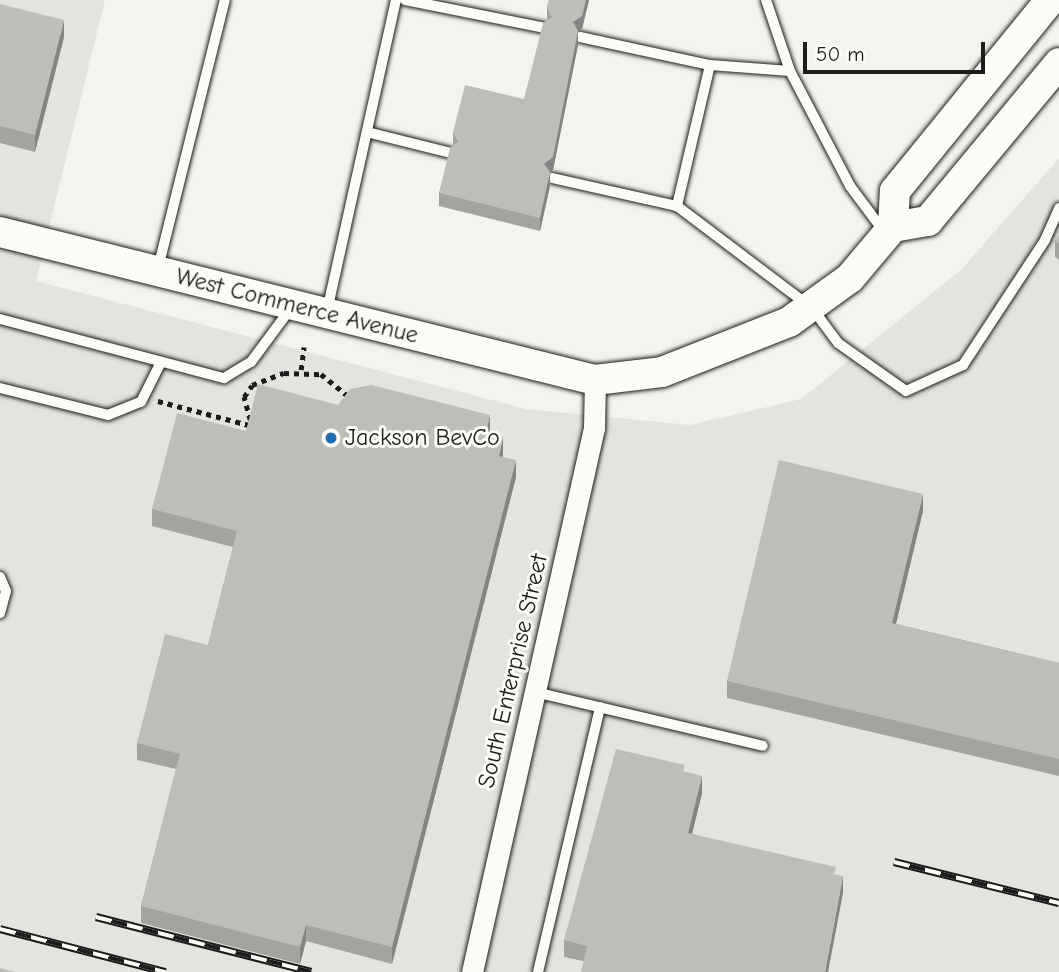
<!DOCTYPE html>
<style>
body{margin:0}
#map{position:relative;width:1059px;height:972px;overflow:hidden;background:#f4f3ee;font-family:"Comic Neue",sans-serif}
div>[style]{position:absolute}
[style*='--x']{left:calc(var(--x)*1px);top:calc(var(--y)*1px);width:calc(var(--w)*1px);rotate:calc(var(--a)*1deg)}
.built>*{inset:0;background:#e4e3de}
.path>*{height:4.5px;margin-top:-2.25px;transform-origin:0;background:repeating-linear-gradient(90deg,#1c1c1c 0 5px,transparent 0 10px)}
.roads{filter:drop-shadow(0 0 2px #1c1c1c) drop-shadow(0 0 2px #1c1c1c)}
.lane>*{height:10px;margin:-5px;padding:0 5px;transform-origin:5px;border-radius:5px;background:#fdfcf7}
.street>*{height:21px;margin:-10.5px;padding:0 10.5px;transform-origin:10.5px;border-radius:10.5px;background:#fdfcf7}
.secondary>*{height:30px;margin:-15px;padding:0 15px;transform-origin:15px;border-radius:15px;background:#fdfcf7}
.rail>*{height:8px;margin-top:-4px;transform-origin:0;background:repeating-linear-gradient(90deg,#fdfcf7 0 16px,#1c1c1c 0 32px);box-sizing:border-box;border-block:2px solid #1c1c1c}
.wall>*{inset:0;background:#a3a3a0}
.shaded-wall>*{inset:0;background:#858482}
.building>*{inset:0;background:#bebdba}
.dots>*{width:19px;height:19px;translate:-50% -50%;box-sizing:border-box;border:4px solid #fdfcf7;border-radius:50%}
span{translate:-50% -50%;white-space:nowrap;text-align:center;line-height:1.15;-webkit-text-stroke:6px #fdfcf7;paint-order:stroke}
.street-label{font-size:24px;color:#1c1c1c}
.poi-label{font-size:24px;color:#1c1c1c}
.left{translate:0 -50%;text-align:left}
.scale{position:absolute;left:803px;top:42px;width:182px;height:32px;box-sizing:border-box;border:4px solid #1c1c1c;border-top:0;padding-left:9px;font-size:21px;line-height:24px;white-space:nowrap;color:#1c1c1c;-webkit-text-stroke:5px #fdfcf7;paint-order:stroke}
</style>
<div id="map">
<div class="built">
<i style="clip-path:polygon(0 0,105px 0,36px 281px,526px 409px,690px 425px,801px 399px,961px 270px,1059px 158px,1059px 972px,0 972px)"></i>
</div>
<div class="path">
<i style="--x:301;--y:370;--w:23;--a:-83"></i>
<i style="--x:158;--y:401;--w:94;--a:14.8"></i>
<i style="--x:250;--y:420;--w:24;--a:-105"></i>
<i style="--x:244;--y:397;--w:14;--a:-56"></i>
<i style="--x:252;--y:385;--w:34;--a:-21"></i>
<i style="--x:284;--y:373;--w:37;--a:2"></i>
<i style="--x:321;--y:374;--w:35;--a:39"></i>
</div>
<div class="roads">
<div class="lane">
<i style="--x:405;--y:0;--w:143;--a:11.3"></i>
<i style="--x:766;--y:0;--w:75;--a:71.3"></i>
<i style="--x:790;--y:71;--w:130;--a:62.4"></i>
<i style="--x:850;--y:186;--w:59;--a:53.3"></i>
<i style="--x:580;--y:37;--w:133;--a:12.2"></i>
<i style="--x:710;--y:65;--w:80;--a:4.3"></i>
<i style="--x:710;--y:65;--w:145;--a:103.2"></i>
<i style="--x:677;--y:206;--w:169;--a:37.1"></i>
<i style="--x:812;--y:308;--w:44;--a:53.4"></i>
<i style="--x:838;--y:343;--w:83;--a:35.2"></i>
<i style="--x:906;--y:391;--w:63;--a:-24.5"></i>
<i style="--x:963;--y:365;--w:149;--a:-56.7"></i>
<i style="--x:1045;--y:240;--w:35;--a:-66"></i>
<i style="--x:371;--y:133;--w:82;--a:14"></i>
<i style="--x:552;--y:178;--w:128;--a:12.6"></i>
<i style="--x:158;--y:268;--w:276;--a:-76"></i>
<i style="--x:327;--y:311;--w:319;--a:-77.5"></i>
<i style="--x:0;--y:319;--w:232;--a:14.8"></i>
<i style="--x:224;--y:378;--w:31;--a:-31"></i>
<i style="--x:251;--y:362;--w:67;--a:-53.5"></i>
<i style="--x:0;--y:388;--w:111;--a:14"></i>
<i style="--x:108;--y:415;--w:35;--a:-22"></i>
<i style="--x:141;--y:402;--w:45;--a:-63.4"></i>
<i style="--x:0;--y:577;--w:15;--a:67"></i>
<i style="--x:6;--y:591;--w:23;--a:105"></i>
<i style="--x:535;--y:692;--w:234;--a:13.3"></i>
<i style="--x:538;--y:972;--w:272;--a:-76.8"></i>
</div>
<div class="street">
<i style="--x:472;--y:972;--w:558;--a:-77.36"></i>
<i style="--x:594;--y:428;--w:48;--a:-88.8"></i>
</div>
<div class="secondary">
<i style="--x:893;--y:227;--w:36;--a:-10"></i>
<i style="--x:928;--y:221;--w:205;--a:-50.3"></i>
<i style="--x:0;--y:232;--w:613;--a:13.97"></i>
<i style="--x:595;--y:380;--w:67;--a:-6.8"></i>
<i style="--x:662;--y:372;--w:136;--a:-21.5"></i>
<i style="--x:789;--y:322;--w:75;--a:-35.8"></i>
<i style="--x:850;--y:278;--w:67;--a:-49.9"></i>
<i style="--x:893;--y:227;--w:36;--a:-87"></i>
<i style="--x:895;--y:191;--w:246;--a:-50.9"></i>
</div>
</div>
<div class="rail">
<i style="--x:894;--y:862;--w:170;--a:14"></i>
<i style="--x:96;--y:917;--w:222;--a:14.3"></i>
<i style="--x:0;--y:929;--w:171;--a:14.6"></i>
</div>
<div class="wall">
<i style="clip-path:polygon(549px 0,589px 0,582px 29px,578px 32px,578px 45px,553px 170px,550px 173px,550px 186px,540px 231px,439px 206px,439px 193px,453px 145px,453px 132px,524px 99px,547px 20px,547px 7px)"></i>
<i style="clip-path:polygon(0 4px,64px 37px,35px 152px,0 143px)"></i>
<i style="clip-path:polygon(1059px 235px,1059px 260px,1055px 257px,1055px 241px)"></i>
<i style="clip-path:polygon(338px 405px,490px 433px,503px 454px,503px 457px,516px 477px,392px 964px,306px 941px,300px 964px,141px 923px,141px 906px,176px 769px,137px 760px,137px 743px,208px 645px,233px 547px,152px 526px,152px 509px,246px 431px)"></i>
<i style="clip-path:polygon(923px 511px,896px 624px,1059px 663px,1059px 776px,727px 698px,727px 681px)"></i>
<i style="clip-path:polygon(685px 772px,702px 793px,692px 834px,836px 875px,843px 893px,583px 961px,564px 957px,564px 940px)"></i>
</div>
<div class="shaded-wall">
<i style="clip-path:polygon(586px 0,589px 0,582px 29px,578px 32px,578px 45px,553px 170px,550px 173px,550px 186px,540px 231px,540px 218px,544px 164px,573px 22px)"></i>
<i style="clip-path:polygon(64px 20px,64px 37px,35px 152px,35px 135px)"></i>
<i style="clip-path:polygon(490px 415px,490px 432px,486px 449px,486px 432px)"></i>
<i style="clip-path:polygon(503px 437px,503px 454px,499px 472px,499px 456px)"></i>
<i style="clip-path:polygon(516px 460px,516px 477px,392px 964px,392px 947px)"></i>
<i style="clip-path:polygon(923px 494px,923px 511px,892px 640px,892px 623px)"></i>
<i style="clip-path:polygon(702px 776px,702px 793px,688px 850px,688px 833px)"></i>
<i style="clip-path:polygon(843px 876px,843px 893px,828px 972px,825px 972px)"></i>
<i style="clip-path:polygon(306px 925px,306px 941px,300px 964px,300px 947px)"></i>
</div>
<div class="building">
<i style="clip-path:polygon(549px 0,586px 0,582px 16px,573px 22px,578px 31px,553px 157px,544px 164px,550px 172px,540px 218px,439px 193px,450px 148px,458px 142px,453px 132px,465px 85px,524px 99px,543px 23px,552px 17px,547px 7px)"></i>
<i style="clip-path:polygon(0 4px,64px 20px,35px 135px,0 126px)"></i>
<i style="clip-path:polygon(1059px 235px,1059px 243px,1055px 241px)"></i>
<i style="clip-path:polygon(258px 384px,338px 405px,350px 389px,371px 385px,490px 415px,486px 432px,503px 437px,499px 456px,516px 460px,392px 947px,306px 925px,300px 947px,141px 906px,180px 754px,137px 743px,165px 634px,208px 645px,237px 531px,152px 509px,177px 413px,246px 431px)"></i>
<i style="clip-path:polygon(779px 460px,923px 494px,892px 623px,1059px 663px,1059px 759px,727px 681px)"></i>
<i style="clip-path:polygon(616px 749px,685px 765px,683px 771px,702px 776px,688px 833px,836px 867px,834px 874px,843px 876px,825px 972px,581px 972px,587px 946px,564px 940px)"></i>
<i style="clip-path:polygon(0 968px,16px 972px,0 972px)"></i>
</div>
<div class="dots">
<i style="left:331px;top:438px;background:#1f6fb2"></i>
</div>
<div class="street-label">
<span style="left:297px;top:306px;rotate:14deg">West Commerce Avenue</span>
<span style="left:513px;top:671px;rotate:-77deg">South Enterprise Street</span>
</div>
<div class="poi-label">
<span class="left" style="left:345px;top:438px">Jackson BevCo</span>
</div>
<div class="scale">50 m</div>
</div>
